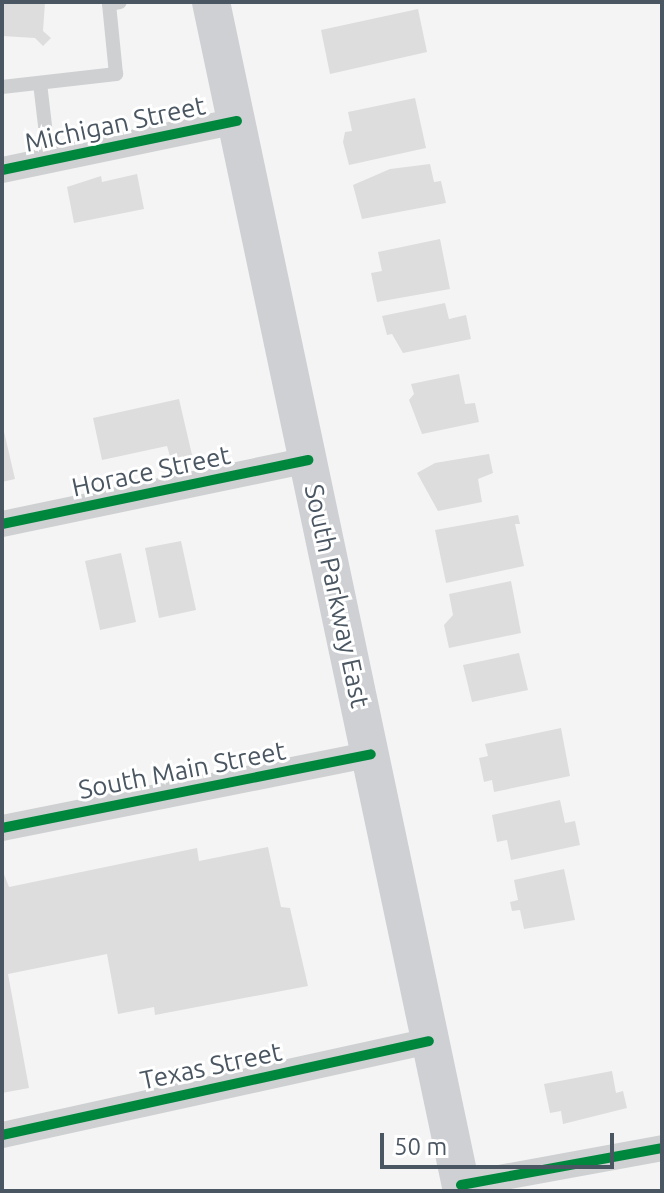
<!DOCTYPE html>
<style>
body{margin:0}
#map{position:relative;width:664px;height:1193px;overflow:hidden;background:#f4f4f4;font-family:Ubuntu,sans-serif}
div>[style]{position:absolute}
[style*='--x']{left:calc(var(--x)*1px);top:calc(var(--y)*1px);width:calc(var(--w)*1px);rotate:calc(var(--a)*1deg)}
.building>*{inset:0;background:#ddddde}
.service>*{height:14px;margin:-7px;padding:0 7px;transform-origin:7px;border-radius:7px;background:#ced0d2}
.minor>*{height:26px;margin:-13px;padding:0 13px;transform-origin:13px;border-radius:13px;background:#ced0d2}
.secondary>*{height:38px;margin:-19px;padding:0 19px;transform-origin:19px;border-radius:19px;background:#ced0d4}
.cycleway>*{height:10px;margin:-5px;padding:0 5px;transform-origin:5px;border-radius:5px;background:#00873e}
span{translate:-50% -50%;white-space:nowrap;text-align:center;line-height:1.15;-webkit-text-stroke:6px #fff;paint-order:stroke}
.street-label{font-size:26px;color:#4a5661}
.frame{position:absolute;inset:0;border:4px solid #4a5661;pointer-events:none}
.scale{position:absolute;left:380px;top:1133px;width:234px;height:36px;box-sizing:border-box;border:4px solid #4a5661;border-top:0;padding-left:10px;font-size:24px;line-height:28px;white-space:nowrap;color:#4a5661;-webkit-text-stroke:6px #fff;paint-order:stroke}
</style>
<div id="map">
<div class="building">
<i style="clip-path:polygon(2px 2px,45px 2px,43px 31px,51px 38px,43px 46px,35px 38px,2px 36px)"></i>
<i style="clip-path:polygon(418px 9px,427px 52px,330px 74px,321px 30px)"></i>
<i style="clip-path:polygon(415px 98px,426px 148px,349px 165px,343px 142px,345px 132px,352px 131px,348px 112px)"></i>
<i style="clip-path:polygon(430px 164px,434px 182px,441px 181px,446px 203px,362px 219px,353px 185px,390px 169px)"></i>
<i style="clip-path:polygon(137px 174px,144px 209px,74px 223px,67px 187px,101px 176px,102px 182px)"></i>
<i style="clip-path:polygon(440px 239px,450px 289px,377px 302px,371px 273px,382px 271px,378px 252px)"></i>
<i style="clip-path:polygon(445px 303px,449px 319px,466px 315px,471px 339px,403px 353px,392px 334px,387px 335px,382px 316px)"></i>
<i style="clip-path:polygon(459px 374px,465px 404px,475px 403px,479px 422px,422px 434px,409px 400px,414px 394px,411px 384px)"></i>
<i style="clip-path:polygon(179px 399px,192px 455px,171px 460px,167px 446px,102px 460px,93px 418px)"></i>
<i style="clip-path:polygon(2px 423px,15px 479px,2px 482px)"></i>
<i style="clip-path:polygon(489px 454px,493px 473px,478px 479px,482px 502px,438px 511px,417px 473px,435px 463px)"></i>
<i style="clip-path:polygon(518px 515px,520px 524px,515px 524px,524px 566px,446px 583px,435px 530px)"></i>
<i style="clip-path:polygon(181px 541px,196px 610px,159px 618px,145px 548px)"></i>
<i style="clip-path:polygon(121px 553px,136px 622px,100px 630px,85px 561px)"></i>
<i style="clip-path:polygon(511px 581px,521px 633px,449px 648px,444px 625px,453px 615px,449px 594px)"></i>
<i style="clip-path:polygon(519px 653px,528px 690px,472px 702px,463px 665px)"></i>
<i style="clip-path:polygon(561px 728px,570px 776px,494px 792px,492px 780px,484px 782px,479px 758px,488px 756px,485px 744px)"></i>
<i style="clip-path:polygon(560px 800px,565px 823px,575px 821px,580px 845px,511px 860px,507px 840px,497px 842px,492px 815px)"></i>
<i style="clip-path:polygon(268px 847px,281px 907px,290px 908px,308px 986px,155px 1015px,154px 1007px,118px 1014px,107px 954px,8px 974px,29px 1088px,2px 1093px,2px 869px,9px 887px,197px 848px,199px 861px)"></i>
<i style="clip-path:polygon(564px 869px,575px 920px,524px 929px,520px 910px,512px 911px,510px 902px,518px 900px,514px 880px)"></i>
<i style="clip-path:polygon(612px 1071px,616px 1093px,623px 1091px,627px 1108px,563px 1124px,561px 1111px,550px 1113px,544px 1084px)"></i>
</div>
<div class="service">
<i style="--x:40;--y:83;--w:78;--a:83.3"></i>
<i style="--x:2;--y:87;--w:115;--a:-6.5"></i>
<i style="--x:116;--y:74;--w:70;--a:-95.7"></i>
<i style="--x:109;--y:4;--w:11;--a:-10"></i>
</div>
<div class="minor">
<i style="--x:2;--y:170;--w:240;--a:-11.8"></i>
<i style="--x:2;--y:524;--w:313;--a:-11.8"></i>
<i style="--x:2;--y:828;--w:376;--a:-11.3"></i>
<i style="--x:2;--y:1135;--w:437;--a:-12.4"></i>
<i style="--x:461;--y:1185;--w:204;--a:-10.4"></i>
</div>
<div class="secondary">
<i style="--x:211;--y:2;--w:1215;--a:78.08"></i>
</div>
<div class="cycleway">
<i style="--x:2;--y:170;--w:240;--a:-11.8"></i>
<i style="--x:2;--y:524;--w:313;--a:-11.8"></i>
<i style="--x:2;--y:828;--w:376;--a:-11.3"></i>
<i style="--x:2;--y:1135;--w:437;--a:-12.4"></i>
<i style="--x:461;--y:1185;--w:204;--a:-10.4"></i>
</div>
<div class="street-label">
<span style="left:115px;top:124px;rotate:-12deg">Michigan Street</span>
<span style="left:151px;top:471px;rotate:-12deg">Horace Street</span>
<span style="left:337px;top:596px;rotate:78deg">South Parkway East</span>
<span style="left:182px;top:770px;rotate:-11deg">South Main Street</span>
<span style="left:211px;top:1066px;rotate:-12deg">Texas Street</span>
</div>
<div class="frame"></div>
<div class="scale">50 m</div>
</div>
